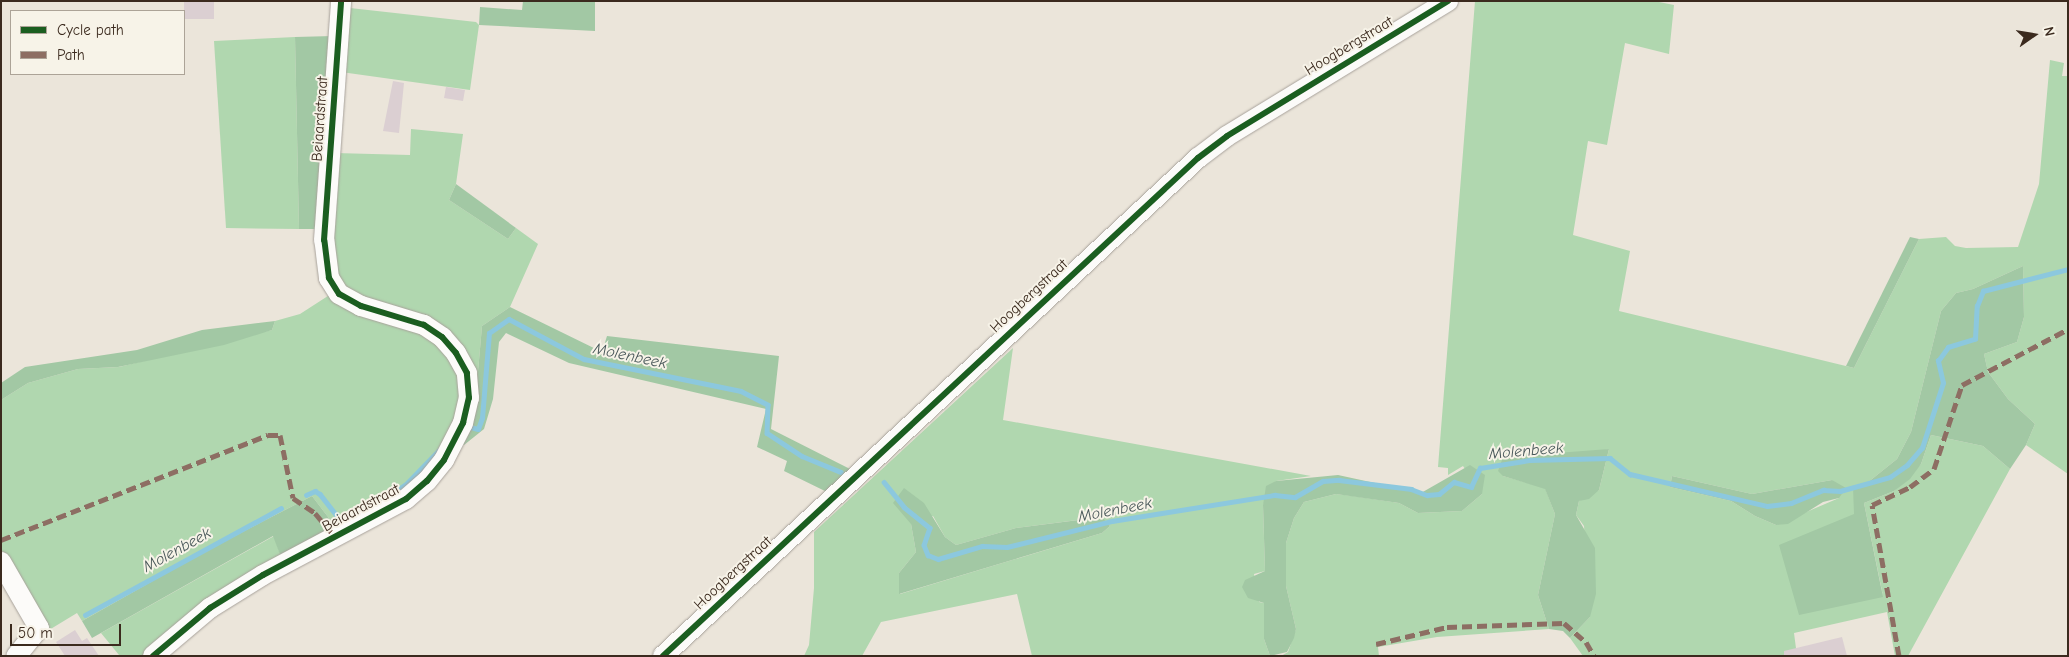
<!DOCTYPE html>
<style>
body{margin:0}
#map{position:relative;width:2069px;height:657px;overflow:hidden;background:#ebe5da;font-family:"Comic Neue",sans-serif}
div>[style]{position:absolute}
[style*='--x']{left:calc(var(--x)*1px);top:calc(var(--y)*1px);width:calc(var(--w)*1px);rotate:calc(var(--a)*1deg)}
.green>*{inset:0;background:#b0d7af}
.forest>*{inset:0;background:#a2c8a4}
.stream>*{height:4.5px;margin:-2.25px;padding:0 2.25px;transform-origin:2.25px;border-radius:2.25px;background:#8cc8de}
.building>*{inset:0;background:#dbcfd2}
.roads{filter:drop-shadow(0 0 1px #a8a29b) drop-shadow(0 0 1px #a8a29b)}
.minor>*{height:20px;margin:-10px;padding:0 10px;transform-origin:10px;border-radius:10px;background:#fcfbf9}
.quiet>*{height:5px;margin-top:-2.5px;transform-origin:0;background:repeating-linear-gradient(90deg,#8d6e63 0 10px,transparent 0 15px)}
.cycleway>*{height:6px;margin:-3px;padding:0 3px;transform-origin:3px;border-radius:3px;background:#1b5e20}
span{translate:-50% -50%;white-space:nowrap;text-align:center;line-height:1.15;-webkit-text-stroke:4px #f7f3e8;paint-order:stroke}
.street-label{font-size:15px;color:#3b2a1e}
.water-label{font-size:16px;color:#475658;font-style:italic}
.frame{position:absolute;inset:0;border:2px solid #3b2a1e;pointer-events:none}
.legend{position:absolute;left:10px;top:10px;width:175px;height:65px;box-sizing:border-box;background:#f7f3e8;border:1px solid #aca397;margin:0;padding:6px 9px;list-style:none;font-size:15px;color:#3b2a1e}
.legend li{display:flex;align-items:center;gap:10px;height:25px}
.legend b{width:25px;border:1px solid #aca397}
.north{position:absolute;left:2009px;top:10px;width:50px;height:50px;-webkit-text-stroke:4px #f7f3e8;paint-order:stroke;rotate:77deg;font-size:14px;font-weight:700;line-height:20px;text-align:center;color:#3b2a1e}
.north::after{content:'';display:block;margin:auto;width:18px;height:22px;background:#3b2a1e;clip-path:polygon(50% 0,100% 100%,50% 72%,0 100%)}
.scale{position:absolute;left:10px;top:624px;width:111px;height:22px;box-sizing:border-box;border:2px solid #3b2a1e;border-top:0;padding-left:6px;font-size:15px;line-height:18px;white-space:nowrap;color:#3b2a1e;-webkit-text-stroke:4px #f7f3e8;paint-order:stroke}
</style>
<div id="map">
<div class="green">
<i style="clip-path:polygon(evenodd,1475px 1px,1654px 1px,1674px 5px,1669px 54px,1625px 43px,1607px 145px,1588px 141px,1573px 235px,1630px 251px,1619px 311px,1854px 368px,1919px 239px,1946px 237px,1955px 246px,1966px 248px,2018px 247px,2039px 184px,2050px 60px,2064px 63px,2062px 76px,2068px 76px,2068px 474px,2026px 445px,2035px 424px,2008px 399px,1988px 372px,1984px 354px,2017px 342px,2024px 317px,2023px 266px,1973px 289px,1956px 293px,1941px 311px,1911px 432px,1897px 459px,1862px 487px,1853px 488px,1883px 596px,1864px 503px,1894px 491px,1921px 464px,1931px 435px,1983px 446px,2010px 469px,1908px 656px,1895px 656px,1887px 612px,1794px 633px,1797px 656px,1583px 656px,1570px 638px,1590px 617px,1584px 526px,1576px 515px,1579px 501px,1599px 490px,1609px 449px,1503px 476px,1545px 488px,1555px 514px,1538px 595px,1549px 629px,1437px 637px,1378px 647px,1379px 656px,1281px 656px,1288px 652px,1296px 629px,1286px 586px,1286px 543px,1294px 518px,1304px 502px,1336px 494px,1353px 496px,1399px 503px,1418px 513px,1462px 511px,1482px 494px,1463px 466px,1448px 475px,1448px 468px,1438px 467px,1475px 1px,1672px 476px,1752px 494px,1832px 480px,1839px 498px,1776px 525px,1755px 516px,1731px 501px,1670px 487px,1672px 476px)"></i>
<i style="clip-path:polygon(350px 8px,476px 22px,479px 25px,470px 90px,341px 72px)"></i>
<i style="clip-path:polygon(295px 37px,299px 229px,226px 228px,214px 41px)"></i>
<i style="clip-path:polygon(411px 129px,463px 134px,456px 184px,449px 200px,508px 239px,516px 228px,538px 244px,510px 307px,482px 326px,477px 383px,465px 359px,352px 296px,331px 268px,335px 153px,410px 155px)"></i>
<i style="clip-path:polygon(331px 294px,404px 323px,447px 349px,462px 378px,458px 424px,420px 479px,338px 530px,312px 496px,202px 553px,82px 621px,77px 613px,49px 630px,1px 549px,1px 400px,28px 383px,78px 369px,119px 367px,272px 330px,275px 321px,300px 314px)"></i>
<i style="clip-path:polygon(evenodd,1013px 348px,1003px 420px,1311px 476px,1276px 481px,1263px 505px,1265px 571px,1254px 574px,1259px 602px,1264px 603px,1264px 639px,1270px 656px,1032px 656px,1017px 594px,881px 622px,862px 656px,804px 656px,809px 645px,814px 588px,814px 532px,1013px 348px,933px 516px,945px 537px,956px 545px,1016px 528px,1101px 517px,1110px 526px,1102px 533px,900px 594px,899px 573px,916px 552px,911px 524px,933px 516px)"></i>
<i style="clip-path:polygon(274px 536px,282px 560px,147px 656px,119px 655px,101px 633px)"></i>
</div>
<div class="forest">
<i style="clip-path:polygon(523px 1px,595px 1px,595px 31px,479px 25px,480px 7px,522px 10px)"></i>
<i style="clip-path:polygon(333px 36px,319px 229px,299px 229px,295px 37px)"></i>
<i style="clip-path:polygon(456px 184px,516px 228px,508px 239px,449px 200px)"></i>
<i style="clip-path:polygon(1910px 237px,1919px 239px,1854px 368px,1846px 366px)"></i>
<i style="clip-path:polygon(2023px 266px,2024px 317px,2017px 342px,1984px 354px,1988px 372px,2008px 399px,2035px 424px,2026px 445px,2010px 469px,1983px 446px,1931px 435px,1921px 464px,1910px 479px,1894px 491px,1864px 503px,1883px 597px,1799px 615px,1779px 545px,1854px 514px,1853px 487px,1862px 487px,1897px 459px,1911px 432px,1941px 311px,1956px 293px,1973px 289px)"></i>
<i style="clip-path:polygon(510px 307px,602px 352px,607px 336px,779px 356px,771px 429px,852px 470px,827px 492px,784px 471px,787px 461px,757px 447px,766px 409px,569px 363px,506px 333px,499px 342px,493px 399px,484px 429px,464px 445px,461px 442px,477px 383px,482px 326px)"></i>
<i style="clip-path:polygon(275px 321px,272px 330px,224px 345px,118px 367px,78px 369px,28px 383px,1px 400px,1px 383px,25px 367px,137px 350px,202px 330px)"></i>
<i style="clip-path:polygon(1609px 449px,1599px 490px,1589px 499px,1579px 501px,1576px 515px,1595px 548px,1596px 594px,1590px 617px,1570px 638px,1563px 631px,1549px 629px,1538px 595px,1555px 514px,1545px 489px,1503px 476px,1498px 471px,1502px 460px,1517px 456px)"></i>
<i style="clip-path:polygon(1470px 465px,1485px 475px,1482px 494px,1462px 511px,1418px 513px,1399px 503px,1336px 494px,1304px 502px,1294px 518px,1286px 543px,1286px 586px,1296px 629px,1294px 638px,1287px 652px,1270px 656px,1264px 639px,1264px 603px,1248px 598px,1242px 587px,1245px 580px,1265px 571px,1263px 505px,1266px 486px,1276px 481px,1338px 475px,1421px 493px)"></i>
<i style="clip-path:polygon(1672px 476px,1752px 494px,1832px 480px,1846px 488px,1839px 498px,1823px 502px,1788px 524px,1776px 525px,1755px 516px,1731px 501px,1670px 487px)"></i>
<i style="clip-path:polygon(904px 488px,924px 503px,945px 537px,956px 545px,1016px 528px,1102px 517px,1110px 526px,1102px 533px,899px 594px,899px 573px,916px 552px,911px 524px,893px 503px)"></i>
<i style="clip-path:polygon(312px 496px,338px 530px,282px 560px,273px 536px,92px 638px,82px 621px,202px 553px)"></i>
</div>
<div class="stream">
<i style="--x:471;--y:427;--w:7;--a:16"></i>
<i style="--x:478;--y:429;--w:12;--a:-70"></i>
<i style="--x:482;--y:418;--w:85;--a:-85.3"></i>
<i style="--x:489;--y:333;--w:24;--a:-35"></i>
<i style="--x:509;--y:319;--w:85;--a:28.1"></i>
<i style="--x:584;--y:359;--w:160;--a:11.5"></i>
<i style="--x:741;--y:391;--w:30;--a:27"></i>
<i style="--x:768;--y:405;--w:28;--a:92"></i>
<i style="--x:767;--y:433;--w:42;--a:33.3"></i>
<i style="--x:802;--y:456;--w:42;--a:22.3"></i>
<i style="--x:884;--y:482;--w:32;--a:51"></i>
<i style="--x:904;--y:507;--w:33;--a:39"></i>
<i style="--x:930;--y:528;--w:18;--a:109"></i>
<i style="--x:924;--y:545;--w:11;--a:68"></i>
<i style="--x:928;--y:555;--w:11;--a:22"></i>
<i style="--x:938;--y:559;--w:46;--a:-16.5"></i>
<i style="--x:982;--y:546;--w:25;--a:2"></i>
<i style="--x:1007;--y:547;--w:108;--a:-13.9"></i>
<i style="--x:1112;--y:521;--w:165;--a:-9.1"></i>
<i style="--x:1275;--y:495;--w:20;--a:6"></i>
<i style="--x:1295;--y:497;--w:32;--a:-30"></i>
<i style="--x:1323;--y:481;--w:16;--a:-4"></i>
<i style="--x:1339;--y:480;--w:73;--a:7.1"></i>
<i style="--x:1411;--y:489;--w:17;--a:21"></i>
<i style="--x:1427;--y:495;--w:12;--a:-5"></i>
<i style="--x:1439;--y:494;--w:19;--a:-39"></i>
<i style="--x:1454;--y:482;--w:18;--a:16"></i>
<i style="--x:1471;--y:487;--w:21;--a:-65"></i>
<i style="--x:1480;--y:468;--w:51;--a:-9.1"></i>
<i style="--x:1530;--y:460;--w:80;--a:-1.4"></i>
<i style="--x:1610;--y:458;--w:26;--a:39"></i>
<i style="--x:1630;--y:474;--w:141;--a:13.1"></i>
<i style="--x:1767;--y:506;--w:24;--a:-7"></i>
<i style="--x:1791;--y:503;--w:35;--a:-22"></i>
<i style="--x:1823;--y:490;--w:17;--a:3"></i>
<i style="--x:1840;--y:491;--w:52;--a:-15.6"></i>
<i style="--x:1890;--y:477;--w:21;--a:-35"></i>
<i style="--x:1907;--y:465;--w:23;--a:-49"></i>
<i style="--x:1922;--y:448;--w:68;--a:-72.1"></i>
<i style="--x:1943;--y:383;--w:23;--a:-103"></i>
<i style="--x:1938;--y:361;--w:17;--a:-54"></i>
<i style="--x:1948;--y:347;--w:28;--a:-17"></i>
<i style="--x:1975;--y:339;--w:33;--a:-87"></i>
<i style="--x:1977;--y:306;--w:16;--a:-68"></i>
<i style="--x:1983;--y:291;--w:88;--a:-14.5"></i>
<i style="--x:306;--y:495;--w:10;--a:-24"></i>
<i style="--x:315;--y:491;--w:6;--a:31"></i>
<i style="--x:320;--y:494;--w:33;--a:52"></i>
<i style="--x:340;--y:520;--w:30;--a:-23"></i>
<i style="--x:375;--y:505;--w:36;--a:-34"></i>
<i style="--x:405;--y:485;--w:49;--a:-45.8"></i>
<i style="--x:85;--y:615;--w:223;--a:-28.6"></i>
</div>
<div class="building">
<i style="clip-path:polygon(184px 1px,214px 1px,214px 19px,184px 19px)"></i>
<i style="clip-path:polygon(393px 81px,404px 83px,399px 133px,383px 131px)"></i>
<i style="clip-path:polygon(446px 87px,465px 90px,463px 101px,444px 98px)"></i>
<i style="clip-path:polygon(75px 630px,82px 641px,87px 638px,99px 656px,65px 656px,56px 642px)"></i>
<i style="clip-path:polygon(1842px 637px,1847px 656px,1784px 656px,1784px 651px)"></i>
</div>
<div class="roads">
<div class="minor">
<i style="--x:1;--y:562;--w:76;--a:60.1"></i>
<i style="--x:39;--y:628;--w:36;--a:129"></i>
<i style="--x:153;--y:656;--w:75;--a:-40.1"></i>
<i style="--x:210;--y:608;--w:62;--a:-31.9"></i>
<i style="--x:263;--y:575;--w:162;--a:-28"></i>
<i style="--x:406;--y:499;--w:28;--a:-41"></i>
<i style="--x:427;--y:481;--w:27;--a:-51"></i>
<i style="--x:444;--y:460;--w:42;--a:-62.8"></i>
<i style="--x:463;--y:423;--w:26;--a:-77"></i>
<i style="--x:469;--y:398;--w:25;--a:-95"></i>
<i style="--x:467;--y:373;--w:23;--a:-119"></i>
<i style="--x:456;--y:353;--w:21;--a:-131"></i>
<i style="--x:442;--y:337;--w:22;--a:-146"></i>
<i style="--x:424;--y:325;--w:66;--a:-163.2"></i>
<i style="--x:361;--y:306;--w:25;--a:-151"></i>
<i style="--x:339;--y:294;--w:19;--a:-122"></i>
<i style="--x:329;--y:278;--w:38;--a:-97"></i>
<i style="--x:324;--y:240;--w:240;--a:-85.9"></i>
<i style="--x:663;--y:656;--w:731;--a:-42.95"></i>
<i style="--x:1198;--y:158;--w:36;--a:-37"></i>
<i style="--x:1227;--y:136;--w:259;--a:-31.4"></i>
</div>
</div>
<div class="quiet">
<i style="--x:1;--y:540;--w:287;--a:-21.5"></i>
<i style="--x:268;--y:435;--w:12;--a:0"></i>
<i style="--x:280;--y:435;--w:64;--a:78.3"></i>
<i style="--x:293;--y:498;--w:27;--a:34"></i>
<i style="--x:315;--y:513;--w:30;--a:50"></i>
<i style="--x:1376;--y:644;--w:73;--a:-13.5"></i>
<i style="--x:1447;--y:627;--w:117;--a:-2"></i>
<i style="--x:1564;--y:623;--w:29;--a:41"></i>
<i style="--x:1586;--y:642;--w:16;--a:60"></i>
<i style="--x:1899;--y:656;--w:153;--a:-100.1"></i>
<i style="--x:1872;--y:505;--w:42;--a:-25.3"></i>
<i style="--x:1910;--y:487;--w:30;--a:-37"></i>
<i style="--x:1934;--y:469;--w:89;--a:-71.6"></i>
<i style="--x:1962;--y:385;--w:120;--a:-27.8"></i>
</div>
<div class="cycleway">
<i style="--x:153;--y:656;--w:75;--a:-40.1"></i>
<i style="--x:210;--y:608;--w:62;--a:-31.9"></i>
<i style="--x:263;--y:575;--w:162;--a:-28"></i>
<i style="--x:406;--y:499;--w:28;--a:-41"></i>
<i style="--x:427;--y:481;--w:27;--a:-51"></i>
<i style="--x:444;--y:460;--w:42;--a:-62.8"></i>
<i style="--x:463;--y:423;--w:26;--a:-77"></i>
<i style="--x:469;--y:398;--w:25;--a:-95"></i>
<i style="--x:467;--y:373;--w:23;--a:-119"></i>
<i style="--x:456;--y:353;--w:21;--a:-131"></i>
<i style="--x:442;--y:337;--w:22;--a:-146"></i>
<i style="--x:424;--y:325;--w:66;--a:-163.2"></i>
<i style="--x:361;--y:306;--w:25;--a:-151"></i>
<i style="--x:339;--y:294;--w:19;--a:-122"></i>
<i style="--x:329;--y:278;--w:38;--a:-97"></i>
<i style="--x:324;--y:240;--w:240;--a:-85.9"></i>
<i style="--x:663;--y:656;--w:731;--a:-42.95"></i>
<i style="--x:1198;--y:158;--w:36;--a:-37"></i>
<i style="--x:1227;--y:136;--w:259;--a:-31.4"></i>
</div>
<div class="street-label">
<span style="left:1349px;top:46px;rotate:-31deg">Hoogbergstraat</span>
<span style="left:320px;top:119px;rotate:-86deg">Beiaardstraat</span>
<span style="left:1029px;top:296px;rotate:-43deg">Hoogbergstraat</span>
<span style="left:361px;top:508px;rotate:-28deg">Beiaardstraat</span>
<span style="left:733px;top:573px;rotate:-43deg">Hoogbergstraat</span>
</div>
<div class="water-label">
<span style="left:630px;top:356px;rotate:12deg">Molenbeek</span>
<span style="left:1526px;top:451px;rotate:-5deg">Molenbeek</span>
<span style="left:1115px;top:510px;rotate:-11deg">Molenbeek</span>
<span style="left:177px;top:550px;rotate:-29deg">Molenbeek</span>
</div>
<div class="frame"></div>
<ul class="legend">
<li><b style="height:6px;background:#1b5e20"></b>Cycle path</li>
<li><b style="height:6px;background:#8d6e63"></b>Path</li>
</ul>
<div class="north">N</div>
<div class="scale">50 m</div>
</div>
